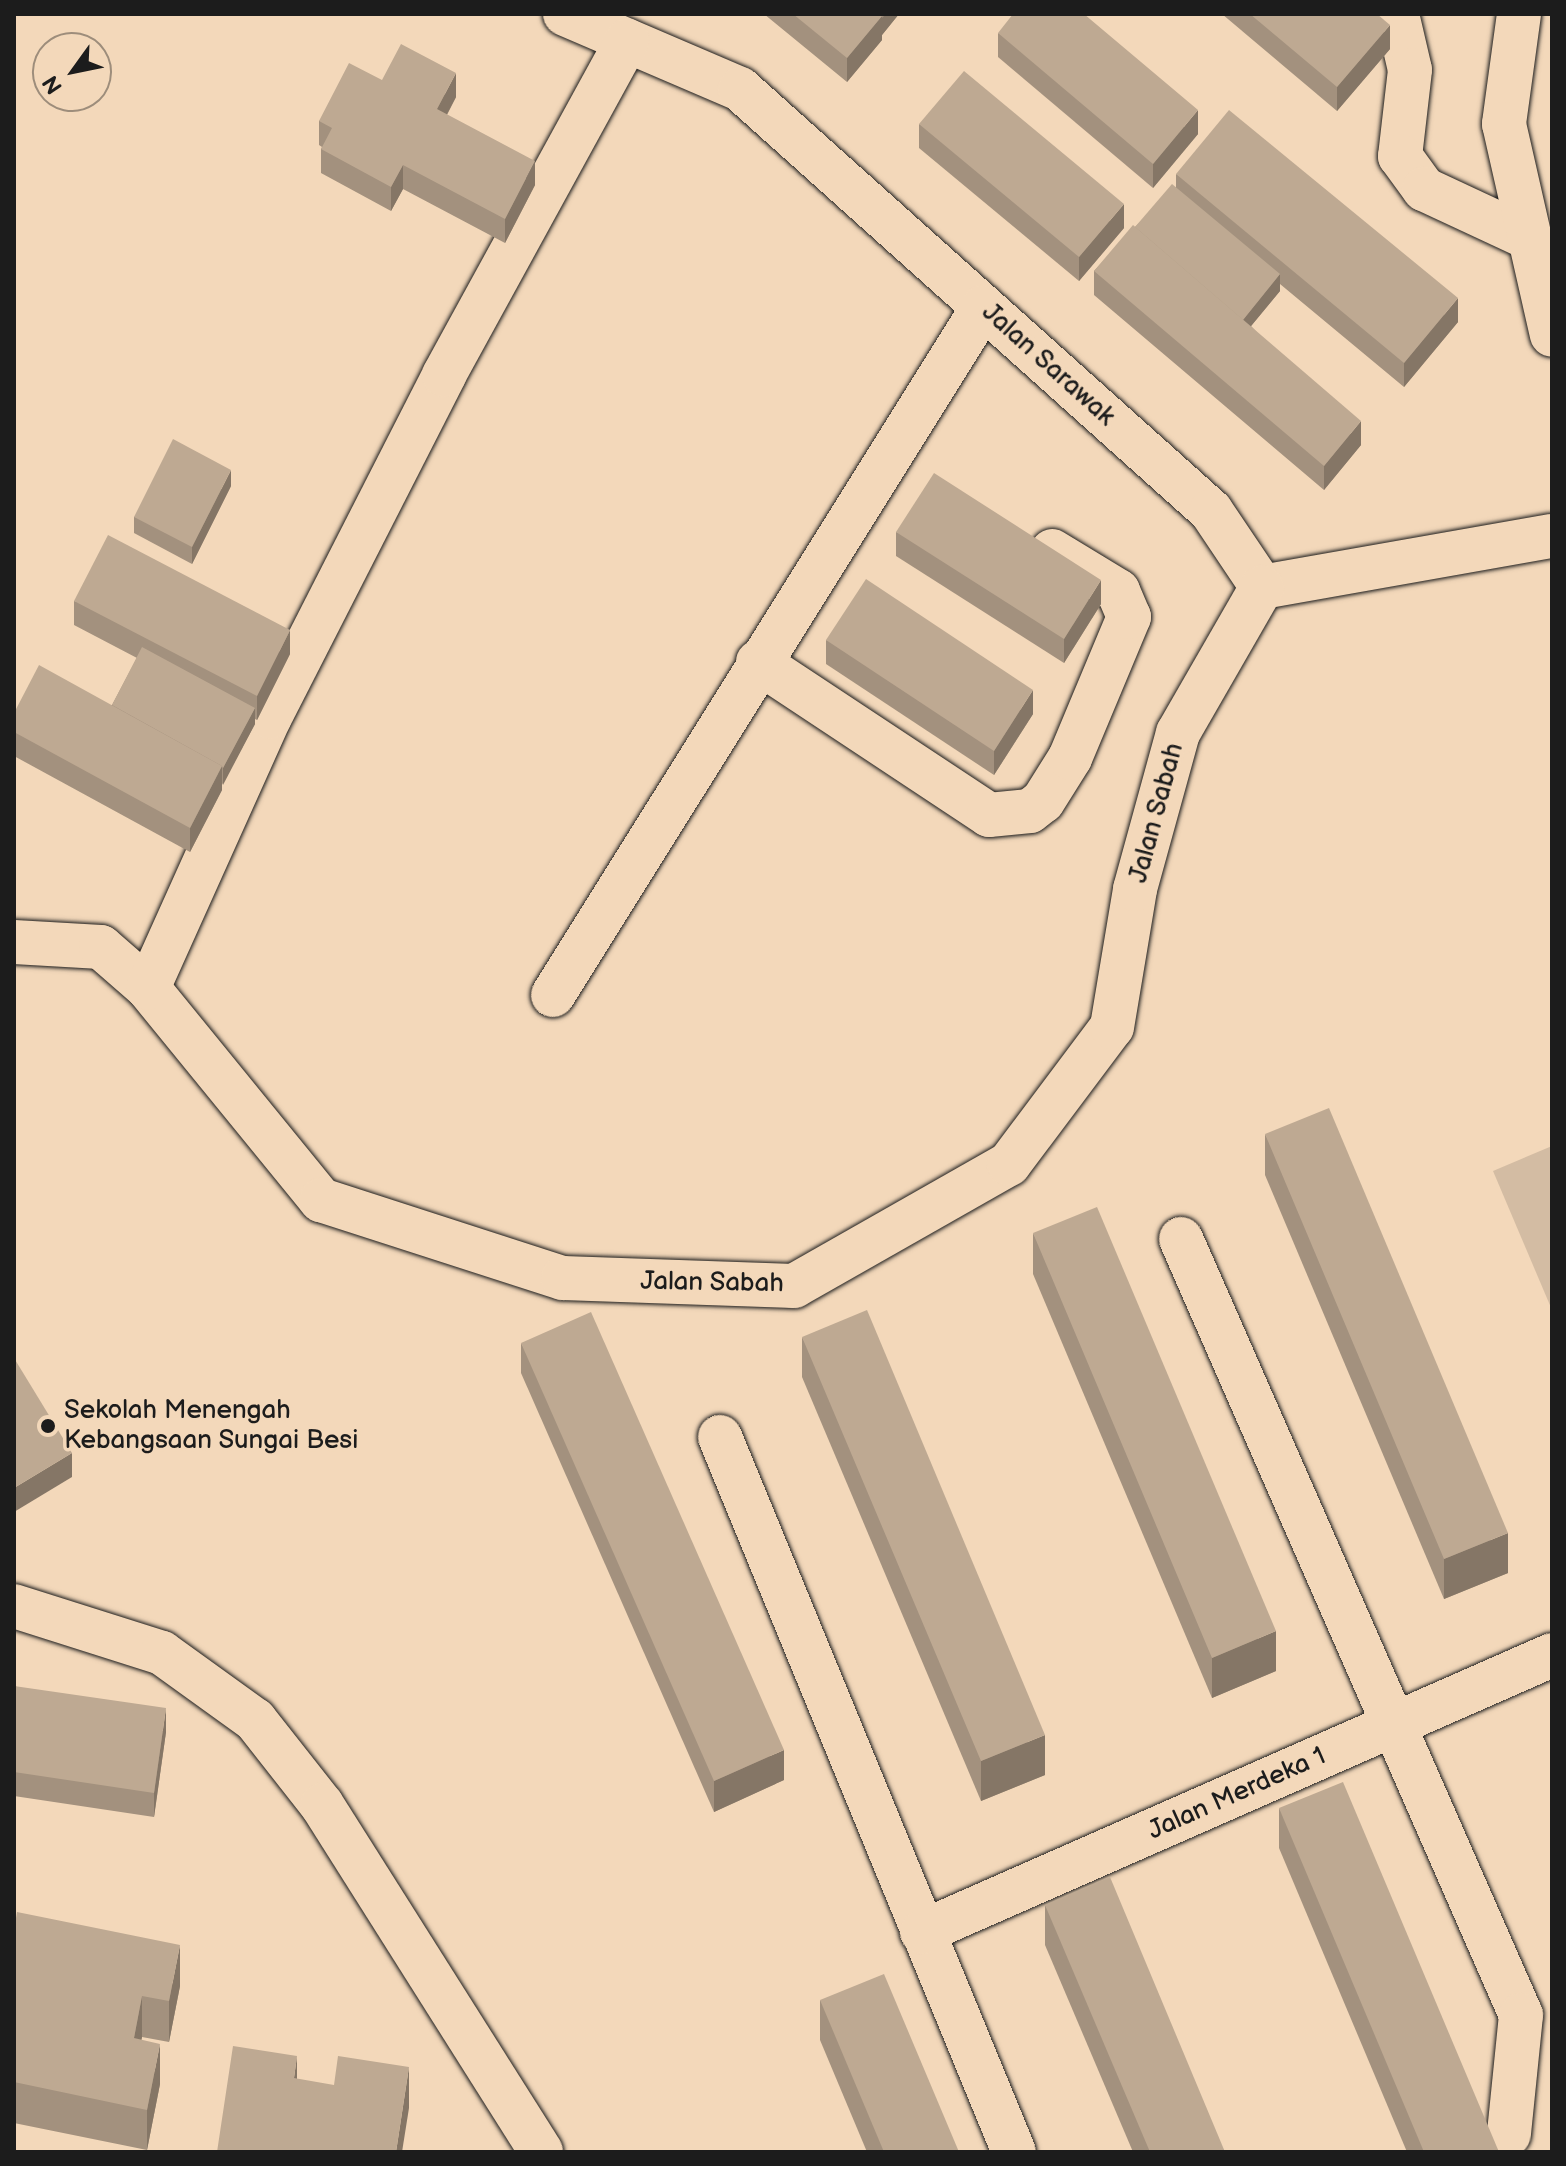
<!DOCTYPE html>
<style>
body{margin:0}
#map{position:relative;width:1566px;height:2166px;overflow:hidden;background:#f3d8ba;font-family:"Balsamiq Sans",sans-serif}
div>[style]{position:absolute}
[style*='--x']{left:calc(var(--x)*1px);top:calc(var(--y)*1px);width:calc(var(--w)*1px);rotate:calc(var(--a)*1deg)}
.green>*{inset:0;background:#d3bca3}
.roads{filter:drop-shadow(0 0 2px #1c1c1c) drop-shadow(0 0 2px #1c1c1c)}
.minor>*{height:44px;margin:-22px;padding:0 22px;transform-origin:22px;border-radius:22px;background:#f3d8ba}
.wall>*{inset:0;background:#a3917e}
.shaded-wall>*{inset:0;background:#857666}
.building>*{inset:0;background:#bea992}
.dots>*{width:22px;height:22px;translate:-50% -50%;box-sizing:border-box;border:4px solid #f3d8ba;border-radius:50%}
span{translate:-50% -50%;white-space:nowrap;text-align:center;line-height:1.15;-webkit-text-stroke:7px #f3d8ba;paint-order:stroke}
.street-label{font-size:26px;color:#1c1c1c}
.poi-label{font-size:26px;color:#1c1c1c}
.left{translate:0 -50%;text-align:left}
.frame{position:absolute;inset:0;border:16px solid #1c1c1c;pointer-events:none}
.north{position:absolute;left:32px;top:32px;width:80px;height:80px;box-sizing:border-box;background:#f3d8ba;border:2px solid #9d8d7b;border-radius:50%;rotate:237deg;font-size:22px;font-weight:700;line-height:32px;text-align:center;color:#1c1c1c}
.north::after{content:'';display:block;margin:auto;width:28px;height:36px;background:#1c1c1c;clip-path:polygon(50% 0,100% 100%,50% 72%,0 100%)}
</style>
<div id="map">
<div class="green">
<i style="clip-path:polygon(1552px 1146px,1552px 1310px,1493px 1171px)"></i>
</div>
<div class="roads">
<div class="minor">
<i style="--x:565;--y:14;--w:190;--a:23.2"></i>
<i style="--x:740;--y:89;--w:632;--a:41.86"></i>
<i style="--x:1211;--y:511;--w:92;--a:56.1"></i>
<i style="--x:1262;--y:587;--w:294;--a:-10"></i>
<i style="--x:1397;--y:14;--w:57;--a:76.9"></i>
<i style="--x:1410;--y:70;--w:87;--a:96.6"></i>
<i style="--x:1400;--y:156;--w:41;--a:54"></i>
<i style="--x:1424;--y:189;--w:116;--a:25"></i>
<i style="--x:1519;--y:14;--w:111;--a:97.8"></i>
<i style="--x:1504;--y:124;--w:216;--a:77.2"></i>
<i style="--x:758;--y:662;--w:277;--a:33.5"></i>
<i style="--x:989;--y:815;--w:41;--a:-5.6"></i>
<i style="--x:1030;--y:811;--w:16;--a:-38"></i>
<i style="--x:1043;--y:801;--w:51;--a:-57.9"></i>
<i style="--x:1070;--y:758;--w:153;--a:-67.3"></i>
<i style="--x:1129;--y:617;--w:28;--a:-113"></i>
<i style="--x:1118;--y:591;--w:77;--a:-148.8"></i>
<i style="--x:14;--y:942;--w:87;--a:3.3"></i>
<i style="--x:101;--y:947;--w:62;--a:41.1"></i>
<i style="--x:148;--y:988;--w:274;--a:50.8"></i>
<i style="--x:321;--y:1200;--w:254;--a:17.9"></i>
<i style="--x:563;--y:1278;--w:231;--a:2"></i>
<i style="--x:794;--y:1286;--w:247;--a:-29.6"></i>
<i style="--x:1009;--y:1164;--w:171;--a:-53.1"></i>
<i style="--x:1112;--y:1027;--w:140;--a:-80.5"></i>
<i style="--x:1135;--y:889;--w:162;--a:-74.6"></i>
<i style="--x:1178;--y:733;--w:168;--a:-60.1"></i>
<i style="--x:148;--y:988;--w:297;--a:-65.8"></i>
<i style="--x:270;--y:717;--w:384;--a:-63"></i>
<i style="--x:444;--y:375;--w:381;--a:-61.3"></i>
<i style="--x:553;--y:995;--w:811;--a:-57.99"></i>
<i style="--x:1181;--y:1239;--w:847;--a:66.34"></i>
<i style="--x:1521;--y:2015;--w:120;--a:95.8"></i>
<i style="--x:720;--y:1437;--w:773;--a:67.65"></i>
<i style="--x:14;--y:1606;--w:155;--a:17.6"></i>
<i style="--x:162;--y:1653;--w:115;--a:35.8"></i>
<i style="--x:255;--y:1720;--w:108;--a:51.8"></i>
<i style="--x:322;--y:1805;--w:410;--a:57.7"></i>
<i style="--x:922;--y:1932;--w:688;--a:-23.73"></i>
</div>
</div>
<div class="wall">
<i style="clip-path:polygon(764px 14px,899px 14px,882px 35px,882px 40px,847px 82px)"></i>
<i style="clip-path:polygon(1222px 14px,1377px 14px,1390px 49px,1337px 111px)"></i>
<i style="clip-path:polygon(998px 33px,1198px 134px,1153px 188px,998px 57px)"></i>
<i style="clip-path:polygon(382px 80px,456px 97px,447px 115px,535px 185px,505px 243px,403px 189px,391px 211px,321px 173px,321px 149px,322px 147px,319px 145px,319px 121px)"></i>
<i style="clip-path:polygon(919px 124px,1124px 228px,1079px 281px,919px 148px)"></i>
<i style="clip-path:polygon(1176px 174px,1458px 322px,1404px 387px,1280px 284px,1280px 291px,1251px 326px,1361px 445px,1324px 490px,1094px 295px,1094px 271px,1135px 227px,1176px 187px)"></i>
<i style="clip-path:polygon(231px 486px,192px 564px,134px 533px,134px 517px)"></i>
<i style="clip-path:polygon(896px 532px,1101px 604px,1064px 663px,896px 556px)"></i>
<i style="clip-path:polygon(74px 601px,290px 654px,257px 720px,255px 719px,255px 724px,222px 785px,222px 790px,190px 852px,14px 756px,14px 713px,112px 705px,137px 658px,74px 625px)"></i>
<i style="clip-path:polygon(826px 640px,1033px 714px,994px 775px,826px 664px)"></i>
<i style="clip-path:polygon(1265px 1134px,1508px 1573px,1444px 1599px,1265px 1175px)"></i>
<i style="clip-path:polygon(1033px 1233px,1276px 1671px,1212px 1698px,1033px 1274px)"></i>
<i style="clip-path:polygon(802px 1337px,1045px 1775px,981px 1801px,802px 1377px)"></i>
<i style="clip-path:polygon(521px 1343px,784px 1780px,714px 1812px,521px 1373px)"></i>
<i style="clip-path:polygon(14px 1686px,166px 1732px,154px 1817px,14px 1796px)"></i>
<i style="clip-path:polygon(1279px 1808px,1499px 2152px,1407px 2152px,1279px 1848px)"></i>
<i style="clip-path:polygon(1045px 1905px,1225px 2152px,1133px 2152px,1045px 1945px)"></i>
<i style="clip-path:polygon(14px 1930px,180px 1986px,169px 2042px,142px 2037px,141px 2040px,160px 2084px,147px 2150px,14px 2123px)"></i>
<i style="clip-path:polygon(820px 2000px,959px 2152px,867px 2152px,820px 2040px)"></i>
</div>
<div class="shaded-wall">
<i style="clip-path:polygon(886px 14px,899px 14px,882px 35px,882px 18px)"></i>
<i style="clip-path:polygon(882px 16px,882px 40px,847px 82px,847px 58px)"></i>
<i style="clip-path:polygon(1390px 25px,1390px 49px,1337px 111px,1337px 87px)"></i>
<i style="clip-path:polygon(456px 73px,456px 97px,437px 133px,437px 109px)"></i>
<i style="clip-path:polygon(1198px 110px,1198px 134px,1153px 188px,1153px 164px)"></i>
<i style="clip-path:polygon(535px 161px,535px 185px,505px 243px,505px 219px)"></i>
<i style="clip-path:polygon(403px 165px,403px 189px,391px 211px,391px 187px)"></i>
<i style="clip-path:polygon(1124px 204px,1124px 228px,1079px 281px,1079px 257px)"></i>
<i style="clip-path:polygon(1280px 274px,1280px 291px,1242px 337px,1242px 321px)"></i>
<i style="clip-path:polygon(1458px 298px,1458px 322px,1404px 387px,1404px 363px)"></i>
<i style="clip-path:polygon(1361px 421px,1361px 445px,1324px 490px,1324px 466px)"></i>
<i style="clip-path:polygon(231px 470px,231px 486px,192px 564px,192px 547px)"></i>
<i style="clip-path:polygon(1101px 580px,1101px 604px,1064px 663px,1064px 639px)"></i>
<i style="clip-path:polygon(290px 630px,290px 654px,257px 720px,257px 696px)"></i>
<i style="clip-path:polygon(1033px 690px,1033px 714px,994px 775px,994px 751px)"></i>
<i style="clip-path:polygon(255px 708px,255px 724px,223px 785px,223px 768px)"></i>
<i style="clip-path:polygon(222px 766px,222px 790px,190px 852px,190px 828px)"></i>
<i style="clip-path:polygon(72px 1453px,72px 1477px,14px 1512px,14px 1488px)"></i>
<i style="clip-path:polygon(1508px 1533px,1508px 1573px,1444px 1599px,1444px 1559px)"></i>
<i style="clip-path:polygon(1276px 1631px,1276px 1671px,1212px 1698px,1212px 1658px)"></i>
<i style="clip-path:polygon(166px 1708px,166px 1732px,154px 1817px,154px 1793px)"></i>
<i style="clip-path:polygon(1045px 1735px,1045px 1775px,981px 1801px,981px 1761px)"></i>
<i style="clip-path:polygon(784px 1750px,784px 1780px,714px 1812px,714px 1781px)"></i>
<i style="clip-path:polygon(180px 1945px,180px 1986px,169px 2042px,169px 2001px)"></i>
<i style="clip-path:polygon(142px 1996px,142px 2037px,134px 2079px,134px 2038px)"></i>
<i style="clip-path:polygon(160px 2044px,160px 2084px,147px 2150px,147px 2110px)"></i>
<i style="clip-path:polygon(297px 2056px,297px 2096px,294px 2078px)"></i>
<i style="clip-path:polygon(409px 2067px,409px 2108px,402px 2152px,396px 2152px)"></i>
</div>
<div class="building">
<i style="clip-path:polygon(793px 14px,879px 14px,882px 16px,847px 58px)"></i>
<i style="clip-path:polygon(1013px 14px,1084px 14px,1198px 110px,1153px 164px,998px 33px)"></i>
<i style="clip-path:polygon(1250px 14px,1377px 14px,1390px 25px,1337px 87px)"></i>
<i style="clip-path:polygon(401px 44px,456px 73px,437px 109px,535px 161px,505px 219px,403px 165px,391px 187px,321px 149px,332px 128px,319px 121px,349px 63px,382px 80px)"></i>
<i style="clip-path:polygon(964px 71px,1124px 204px,1079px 257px,919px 124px)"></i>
<i style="clip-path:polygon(1229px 110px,1458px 298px,1404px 363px,1176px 174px)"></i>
<i style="clip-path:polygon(1172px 184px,1280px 274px,1243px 320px,1135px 227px)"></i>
<i style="clip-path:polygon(1133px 225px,1361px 421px,1324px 466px,1094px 271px)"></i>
<i style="clip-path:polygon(173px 439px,231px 470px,192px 547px,134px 517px)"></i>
<i style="clip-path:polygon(934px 473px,1101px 580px,1064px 639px,896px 532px)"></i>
<i style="clip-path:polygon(108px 535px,290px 630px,257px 696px,74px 601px)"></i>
<i style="clip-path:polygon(866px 579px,1033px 690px,994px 751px,826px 640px)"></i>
<i style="clip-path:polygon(142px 647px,255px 708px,223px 768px,222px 766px,112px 705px)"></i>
<i style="clip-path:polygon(39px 665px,222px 766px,190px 828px,14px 732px,14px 713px)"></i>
<i style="clip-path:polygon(1329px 1108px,1508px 1533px,1444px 1559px,1265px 1134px)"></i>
<i style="clip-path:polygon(1097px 1207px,1276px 1631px,1212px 1658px,1033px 1233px)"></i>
<i style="clip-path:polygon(867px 1310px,1045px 1735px,981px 1761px,802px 1337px)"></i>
<i style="clip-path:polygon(591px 1312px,784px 1750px,714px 1781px,521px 1343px)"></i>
<i style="clip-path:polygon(14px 1358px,72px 1453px,14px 1488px)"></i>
<i style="clip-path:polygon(14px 1686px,166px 1708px,154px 1793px,14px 1772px)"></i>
<i style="clip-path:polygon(1343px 1782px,1499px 2152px,1424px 2152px,1279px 1808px)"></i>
<i style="clip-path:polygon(1110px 1877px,1225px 2152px,1150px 2152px,1045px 1905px)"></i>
<i style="clip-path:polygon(17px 1912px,180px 1945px,169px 2001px,142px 1996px,134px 2038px,160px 2044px,147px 2110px,14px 2082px,14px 1930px)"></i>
<i style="clip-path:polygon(884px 1974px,959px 2152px,884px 2152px,820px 2000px)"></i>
<i style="clip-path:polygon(233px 2046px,297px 2056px,294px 2078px,334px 2085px,338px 2056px,409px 2067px,396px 2152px,217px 2152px)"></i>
</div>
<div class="dots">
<i style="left:48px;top:1426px;background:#1c1c1c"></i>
</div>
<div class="street-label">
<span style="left:1048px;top:365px;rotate:42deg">Jalan Sarawak</span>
<span style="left:1157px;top:813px;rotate:-75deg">Jalan Sabah</span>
<span style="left:712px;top:1283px;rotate:1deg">Jalan Sabah</span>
<span style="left:1237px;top:1794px;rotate:-24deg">Jalan Merdeka 1</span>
</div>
<div class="poi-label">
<span class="left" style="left:64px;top:1426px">Sekolah Menengah<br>Kebangsaan Sungai Besi</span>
</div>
<div class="frame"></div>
<div class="north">N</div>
</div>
